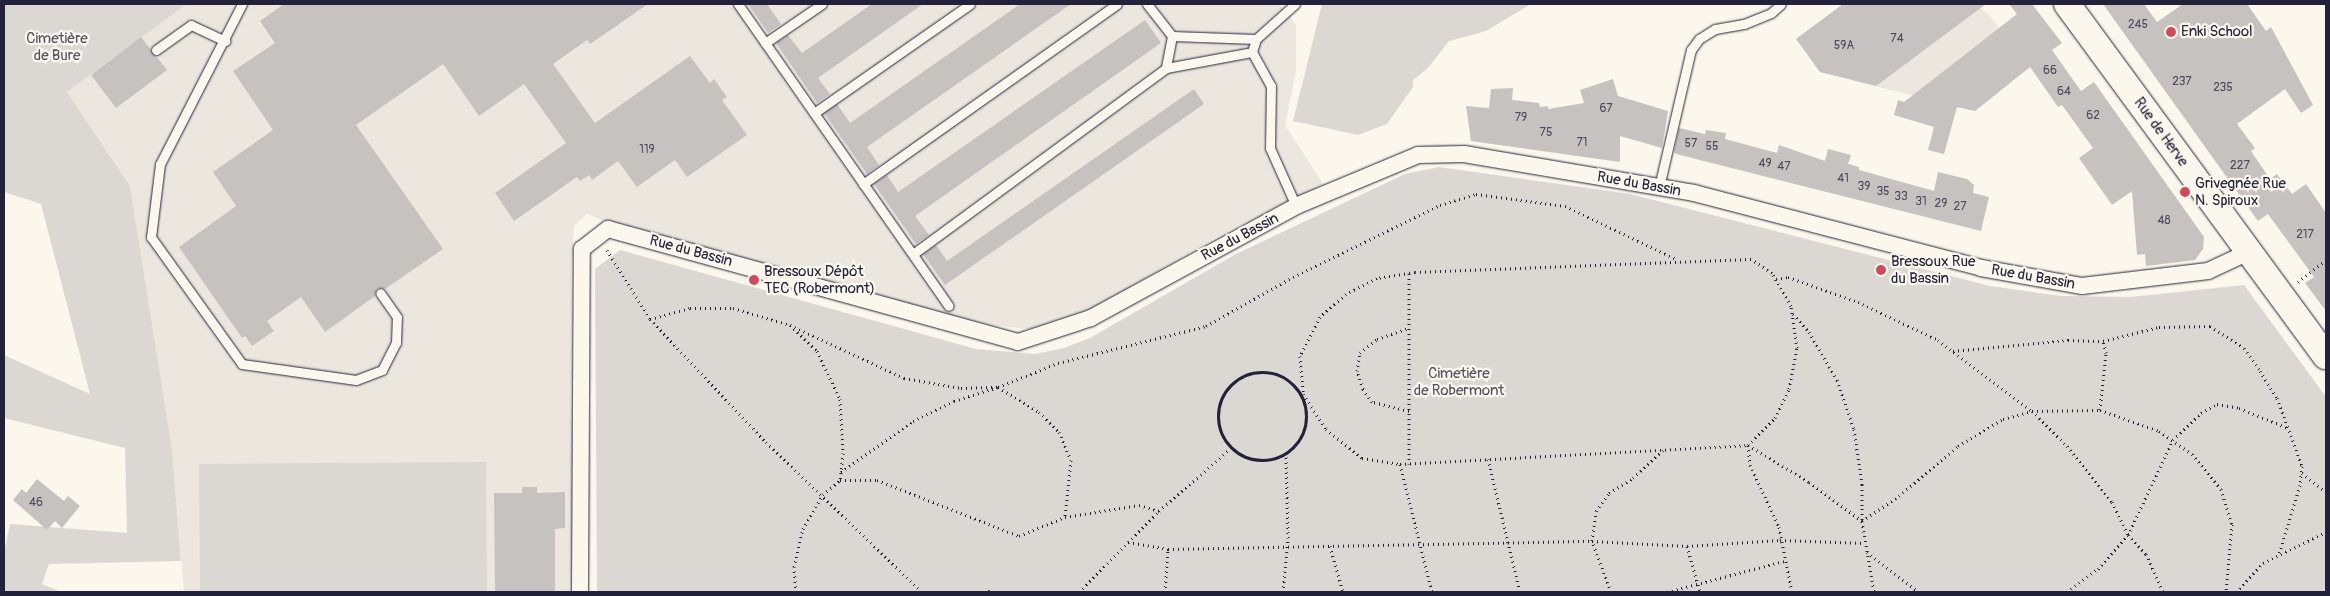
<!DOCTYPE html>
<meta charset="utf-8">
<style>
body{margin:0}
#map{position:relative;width:2330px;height:596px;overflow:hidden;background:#fbf7ec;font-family:Pangolin,sans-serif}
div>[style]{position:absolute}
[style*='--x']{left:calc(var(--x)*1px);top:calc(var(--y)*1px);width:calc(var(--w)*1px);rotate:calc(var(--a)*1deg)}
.built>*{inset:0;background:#ebe7df}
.green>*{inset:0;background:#dbd8d3}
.building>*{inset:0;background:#c6c2c0}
.path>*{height:3px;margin-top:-1.5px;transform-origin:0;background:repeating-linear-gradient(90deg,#22223b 0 1px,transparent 0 5px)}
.path>.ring{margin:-1.5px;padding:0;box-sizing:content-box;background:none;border:3px solid #22223b;border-radius:50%}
.roads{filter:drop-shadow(0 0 1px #22223b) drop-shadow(0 0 1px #22223b)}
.lane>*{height:9px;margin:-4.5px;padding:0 4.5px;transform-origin:4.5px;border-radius:4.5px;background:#fbf7ec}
.street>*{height:16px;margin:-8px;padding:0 8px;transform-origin:8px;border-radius:8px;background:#fbf7ec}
.primary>*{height:26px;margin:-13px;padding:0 13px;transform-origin:13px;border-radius:13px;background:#fbf7ec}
.dots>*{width:14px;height:14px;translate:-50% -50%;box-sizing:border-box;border:2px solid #fbf7ec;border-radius:50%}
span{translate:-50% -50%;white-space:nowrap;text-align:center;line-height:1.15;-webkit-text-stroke:4.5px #fbf7ec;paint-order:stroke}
.number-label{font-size:12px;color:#4b4a5c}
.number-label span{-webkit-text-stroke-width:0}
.poi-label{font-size:15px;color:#22223b}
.left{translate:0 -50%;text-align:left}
.park-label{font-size:15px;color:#505061}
.street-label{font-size:15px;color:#22223b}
.frame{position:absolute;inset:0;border:5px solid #22223b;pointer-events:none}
</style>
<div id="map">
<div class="built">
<i style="clip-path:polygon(187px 4px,1279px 4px,1296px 24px,1296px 72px,1285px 125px,1323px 184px,1220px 235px,1089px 311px,1048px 326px,1027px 329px,981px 324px,614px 225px,587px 214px,574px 226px,571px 269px,573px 592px,184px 592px,172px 449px,130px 186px,67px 92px)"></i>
<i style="clip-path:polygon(1958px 4px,1975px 4px,1989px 15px,2030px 67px,1975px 111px,1855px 81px)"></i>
</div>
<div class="green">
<i style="clip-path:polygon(4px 4px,187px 4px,67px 92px,130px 186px,172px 449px,181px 561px,49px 564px,42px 584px,61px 592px,4px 592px,4px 553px,10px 524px,127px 533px,125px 448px,4px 418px,4px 355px,90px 394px,41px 204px,4px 192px)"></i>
<i style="clip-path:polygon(1322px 4px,1531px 4px,1486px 31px,1449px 41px,1428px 68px,1413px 80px,1413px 87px,1387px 124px,1358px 135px,1293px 121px)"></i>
<i style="clip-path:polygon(1439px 167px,1630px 194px,1990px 286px,2061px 296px,2131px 297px,2244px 285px,2326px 397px,2326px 592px,597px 592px,595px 269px,620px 250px,976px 349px,1035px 354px,1064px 348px,1090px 338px,1236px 254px,1405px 174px)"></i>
<i style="clip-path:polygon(486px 462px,487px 592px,200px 592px,199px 464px)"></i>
</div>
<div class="building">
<i style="clip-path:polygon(284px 4px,648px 4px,590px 44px,587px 40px,553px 64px,595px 123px,690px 56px,710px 83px,714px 79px,727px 97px,722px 100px,747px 135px,687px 177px,675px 160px,637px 187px,618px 161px,592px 180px,589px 175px,580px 181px,577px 177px,514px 221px,495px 193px,566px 143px,524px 84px,479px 116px,443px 64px,356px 125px,443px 249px,385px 289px,377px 288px,375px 296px,325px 332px,301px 297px,267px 321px,274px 331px,252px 346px,245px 336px,242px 338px,179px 247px,236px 206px,213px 172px,273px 130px,233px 71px,275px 43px,260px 21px)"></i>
<i style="clip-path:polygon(748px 4px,767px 4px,781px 24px,768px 33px)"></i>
<i style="clip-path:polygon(872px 4px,923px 4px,818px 78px,830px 94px,817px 103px,776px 43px,788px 35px,802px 53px)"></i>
<i style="clip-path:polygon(1020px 4px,1071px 4px,867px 147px,879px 165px,867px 174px,824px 113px,837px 104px,850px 123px)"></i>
<i style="clip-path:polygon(1843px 4px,1986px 4px,1876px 86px,1820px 72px,1796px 39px)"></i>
<i style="clip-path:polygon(2009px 4px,2032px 4px,2062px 43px,2052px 50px,2081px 91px,2094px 82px,2204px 237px,2203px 249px,2195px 260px,2146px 266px,2145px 254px,2137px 255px,2132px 191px,2112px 205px,2079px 158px,2093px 148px,2062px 105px,2058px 107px,2030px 67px,1975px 111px,1957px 107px,1944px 154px,1928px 150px,1934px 127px,1894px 115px,1898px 100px,1904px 102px,2017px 14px)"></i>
<i style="clip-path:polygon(2103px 4px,2144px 4px,2157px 22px,2183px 4px,2247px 4px,2266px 31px,2271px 27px,2313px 105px,2301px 113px,2285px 89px,2237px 124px,2255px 148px,2251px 151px,2270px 179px,2277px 174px,2292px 194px,2306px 184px,2326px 213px,2326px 311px,2305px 283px,2314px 277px,2268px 214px,2258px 221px)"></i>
<i style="clip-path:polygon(1145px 20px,1161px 43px,915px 216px,929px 235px,916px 244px,874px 184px,887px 175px,898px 192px)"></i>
<i style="clip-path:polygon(141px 37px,167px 70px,116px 108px,91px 75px)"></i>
<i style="clip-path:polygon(1613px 79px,1618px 96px,1668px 111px,1662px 148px,1620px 136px,1620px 162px,1471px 141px,1466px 106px,1489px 108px,1491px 89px,1513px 88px,1512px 100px,1539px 103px,1540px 107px,1548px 106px,1548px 109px,1584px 103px,1580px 90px)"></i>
<i style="clip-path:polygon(1194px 89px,1204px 104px,945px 285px,923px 254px,936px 245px,947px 261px)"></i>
<i style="clip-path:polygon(1679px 128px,1705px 134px,1706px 130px,1726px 133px,1725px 139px,1777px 153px,1779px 145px,1825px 161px,1828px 149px,1851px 155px,1848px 164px,1859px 167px,1859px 170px,1934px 191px,1938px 172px,1967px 179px,1974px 185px,1973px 193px,1989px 197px,1981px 231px,1676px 154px,1674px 152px)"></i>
<i style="clip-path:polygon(37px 479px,64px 501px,68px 496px,80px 506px,62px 528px,55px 521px,47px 530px,13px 500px,22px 489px,26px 493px)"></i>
<i style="clip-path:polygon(522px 487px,537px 487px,537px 493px,565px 492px,565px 528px,555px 529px,555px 592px,495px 592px,494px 493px,522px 493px)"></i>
</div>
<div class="path">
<i style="--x:607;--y:250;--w:81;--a:58.1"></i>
<i style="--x:650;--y:319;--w:169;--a:46.7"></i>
<i style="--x:766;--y:442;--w:216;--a:43.9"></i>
<i style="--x:1776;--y:279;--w:12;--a:-9"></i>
<i style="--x:1788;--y:277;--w:74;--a:19.7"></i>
<i style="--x:1858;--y:302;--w:89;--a:25.4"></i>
<i style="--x:1938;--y:340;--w:118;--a:37.1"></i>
<i style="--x:2032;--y:411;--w:49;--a:45"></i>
<i style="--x:2067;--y:446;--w:72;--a:51.2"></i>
<i style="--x:2112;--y:502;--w:37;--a:64"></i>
<i style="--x:2128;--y:535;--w:26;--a:47"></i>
<i style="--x:2146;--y:554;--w:42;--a:65.9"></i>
<i style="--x:2298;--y:282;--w:36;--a:-38"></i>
<i style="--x:1793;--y:314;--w:24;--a:48"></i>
<i style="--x:1809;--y:332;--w:56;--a:59.7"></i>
<i style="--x:1837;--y:380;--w:52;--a:70.9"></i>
<i style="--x:1854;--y:429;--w:56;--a:81.7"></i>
<i style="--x:1862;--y:484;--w:36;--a:90"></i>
<i style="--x:650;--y:319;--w:41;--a:-15.4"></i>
<i style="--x:690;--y:308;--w:43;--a:0"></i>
<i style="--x:733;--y:308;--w:59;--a:16.6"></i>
<i style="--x:790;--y:325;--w:37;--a:44"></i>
<i style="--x:817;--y:351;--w:53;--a:64.4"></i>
<i style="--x:840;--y:399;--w:54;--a:86.8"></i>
<i style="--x:843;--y:453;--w:27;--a:96"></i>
<i style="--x:790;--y:325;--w:126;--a:24.9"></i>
<i style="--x:904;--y:378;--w:58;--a:10"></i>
<i style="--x:961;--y:388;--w:37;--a:-2"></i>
<i style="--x:998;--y:387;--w:65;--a:-21.8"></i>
<i style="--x:1058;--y:363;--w:153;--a:-14"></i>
<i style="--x:1206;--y:326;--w:100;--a:-29.4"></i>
<i style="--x:1293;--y:277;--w:164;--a:-26.1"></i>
<i style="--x:1440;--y:205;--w:38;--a:-17"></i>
<i style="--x:1476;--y:194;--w:90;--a:7.7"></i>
<i style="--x:1565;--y:206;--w:123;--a:25.5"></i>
<i style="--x:1953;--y:351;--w:116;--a:-5.5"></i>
<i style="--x:2068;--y:340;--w:35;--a:2"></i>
<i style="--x:2103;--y:341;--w:58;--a:-14"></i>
<i style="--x:2159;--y:327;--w:51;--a:-1.1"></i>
<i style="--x:2210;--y:326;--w:40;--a:32.9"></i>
<i style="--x:2244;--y:348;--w:28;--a:55"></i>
<i style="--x:2260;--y:371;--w:32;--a:58"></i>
<i style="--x:2277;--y:398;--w:72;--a:69.8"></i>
<i style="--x:2302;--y:466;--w:19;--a:96"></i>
<i style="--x:2300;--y:485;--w:72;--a:106.9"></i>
<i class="ring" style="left:1218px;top:372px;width:85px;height:85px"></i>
<i style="--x:2100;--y:410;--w:57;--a:-84"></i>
<i style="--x:2106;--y:353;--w:12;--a:-104"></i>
<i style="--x:1409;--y:411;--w:38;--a:-166"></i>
<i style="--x:1372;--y:402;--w:16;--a:-125"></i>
<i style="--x:1363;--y:389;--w:19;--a:-108"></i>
<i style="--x:1357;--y:371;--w:18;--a:-81"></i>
<i style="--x:1360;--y:353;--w:22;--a:-39"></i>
<i style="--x:1377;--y:339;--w:34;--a:-19"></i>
<i style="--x:1748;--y:445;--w:38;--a:-45"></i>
<i style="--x:1775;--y:418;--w:32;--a:-64"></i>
<i style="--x:1789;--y:389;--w:42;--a:-79"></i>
<i style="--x:1797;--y:348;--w:42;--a:-98.1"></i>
<i style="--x:1791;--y:306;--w:38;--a:-120"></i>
<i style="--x:1772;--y:273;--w:25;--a:-146"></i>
<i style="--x:1751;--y:259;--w:336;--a:177.8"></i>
<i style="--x:1415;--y:272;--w:38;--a:171"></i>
<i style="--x:1377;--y:278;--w:35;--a:153"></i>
<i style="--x:1346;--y:294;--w:35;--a:139"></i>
<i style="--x:1320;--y:317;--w:44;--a:117.1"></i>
<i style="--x:1300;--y:356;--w:38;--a:85"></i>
<i style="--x:1303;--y:394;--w:42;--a:56.7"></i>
<i style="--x:1326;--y:429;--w:46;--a:38.9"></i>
<i style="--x:1362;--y:458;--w:38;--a:9"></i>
<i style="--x:1400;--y:464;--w:349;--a:-3.1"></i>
<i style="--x:1748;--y:445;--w:71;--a:31.2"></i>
<i style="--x:1809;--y:482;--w:66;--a:36.3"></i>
<i style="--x:1862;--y:521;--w:72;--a:80.4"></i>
<i style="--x:1748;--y:445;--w:20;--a:84"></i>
<i style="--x:1750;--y:465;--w:68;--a:64.9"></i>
<i style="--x:1779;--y:527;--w:66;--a:78.7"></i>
<i style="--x:1488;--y:459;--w:137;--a:76.5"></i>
<i style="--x:1400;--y:464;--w:132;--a:76"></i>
<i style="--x:1409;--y:464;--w:191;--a:-90"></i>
<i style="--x:841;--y:472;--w:88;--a:-35.3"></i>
<i style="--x:913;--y:421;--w:46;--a:-26"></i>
<i style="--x:954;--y:401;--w:46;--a:-17.7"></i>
<i style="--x:998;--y:387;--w:48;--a:31.4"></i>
<i style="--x:1039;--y:412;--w:28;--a:45"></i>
<i style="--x:1059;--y:432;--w:30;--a:67"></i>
<i style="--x:1071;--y:460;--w:57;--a:96"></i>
<i style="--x:2302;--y:473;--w:31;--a:38"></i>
<i style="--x:1862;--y:521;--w:45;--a:-34"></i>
<i style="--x:1899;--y:496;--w:77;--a:-40.3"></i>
<i style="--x:1958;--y:446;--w:52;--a:-31"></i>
<i style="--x:2003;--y:419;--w:30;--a:-15"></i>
<i style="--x:2032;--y:411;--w:68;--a:-0.8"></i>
<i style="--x:2100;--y:410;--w:63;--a:19.6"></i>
<i style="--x:2159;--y:431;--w:40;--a:34.9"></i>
<i style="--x:2192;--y:454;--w:45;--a:50.4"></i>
<i style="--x:2221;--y:489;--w:37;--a:73"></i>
<i style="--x:2232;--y:524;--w:68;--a:95"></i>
<i style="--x:1128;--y:542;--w:41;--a:9.9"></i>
<i style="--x:1168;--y:549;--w:424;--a:-1.1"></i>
<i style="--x:1592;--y:541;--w:95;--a:3"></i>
<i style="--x:1687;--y:546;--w:93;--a:-3.7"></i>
<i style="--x:1780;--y:540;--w:85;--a:2"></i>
<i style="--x:1330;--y:546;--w:48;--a:74.2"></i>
<i style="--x:1687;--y:546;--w:48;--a:74.2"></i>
<i style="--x:1867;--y:552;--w:66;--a:37.6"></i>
<i style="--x:988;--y:590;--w:2;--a:63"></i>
<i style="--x:796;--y:592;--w:25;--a:-95"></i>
<i style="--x:794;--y:567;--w:39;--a:-77"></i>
<i style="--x:803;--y:529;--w:39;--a:-60"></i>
<i style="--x:823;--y:495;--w:23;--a:-41"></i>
<i style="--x:840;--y:480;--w:37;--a:0"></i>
<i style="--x:877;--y:480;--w:153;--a:21.5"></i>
<i style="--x:1019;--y:536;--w:50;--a:-22.4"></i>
<i style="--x:1065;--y:517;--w:75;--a:-9.2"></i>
<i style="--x:1139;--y:505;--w:21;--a:17"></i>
<i style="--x:1159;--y:511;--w:94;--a:-41.1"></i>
<i style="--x:1079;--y:592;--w:114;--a:-45.4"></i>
<i style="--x:1165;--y:592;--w:43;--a:-86"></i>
<i style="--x:1283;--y:592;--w:54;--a:-84.7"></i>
<i style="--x:1288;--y:538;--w:82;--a:-91.4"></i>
<i style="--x:1611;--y:592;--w:54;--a:-110.4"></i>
<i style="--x:1592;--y:541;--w:30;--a:-82"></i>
<i style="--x:1596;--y:511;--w:22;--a:-54"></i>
<i style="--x:1609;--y:493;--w:28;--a:-32"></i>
<i style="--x:1633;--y:478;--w:41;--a:-43"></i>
<i style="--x:1667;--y:592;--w:121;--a:-14.8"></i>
<i style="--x:2067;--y:592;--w:39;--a:-37"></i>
<i style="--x:2098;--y:569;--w:45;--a:-48.6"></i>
<i style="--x:2128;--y:535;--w:105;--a:-64.7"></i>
<i style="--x:2173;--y:440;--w:39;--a:-44"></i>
<i style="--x:2201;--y:413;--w:18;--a:-29"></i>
<i style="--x:2217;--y:404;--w:22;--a:10"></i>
<i style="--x:2239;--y:408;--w:53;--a:22.2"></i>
<i style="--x:2236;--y:592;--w:40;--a:-47"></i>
<i style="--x:2263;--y:563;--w:70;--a:-26.2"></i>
</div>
<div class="roads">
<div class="lane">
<i style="--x:242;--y:4;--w:180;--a:117.1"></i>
<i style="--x:160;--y:164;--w:74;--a:97"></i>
<i style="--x:151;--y:237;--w:156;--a:54.4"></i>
<i style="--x:242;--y:364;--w:115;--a:8"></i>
<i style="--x:356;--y:380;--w:28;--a:-21"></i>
<i style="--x:382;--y:370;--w:30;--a:-63"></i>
<i style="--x:396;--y:343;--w:26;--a:-88"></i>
<i style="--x:397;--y:317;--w:29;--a:-125"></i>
<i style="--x:738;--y:4;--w:368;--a:55.1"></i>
<i style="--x:1147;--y:4;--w:41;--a:52"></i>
<i style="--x:1172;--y:36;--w:33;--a:101"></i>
<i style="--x:1295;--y:4;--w:52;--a:138.1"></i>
<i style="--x:1256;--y:39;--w:14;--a:107"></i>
<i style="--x:1252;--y:52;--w:39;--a:61"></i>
<i style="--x:1271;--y:86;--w:62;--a:90.9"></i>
<i style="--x:1270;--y:148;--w:64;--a:65.9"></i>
<i style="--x:1172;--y:36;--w:84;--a:2"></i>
<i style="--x:765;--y:43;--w:69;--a:-34.4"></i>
<i style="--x:156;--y:50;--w:43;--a:-35.5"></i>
<i style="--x:191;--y:25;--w:38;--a:25"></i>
<i style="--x:814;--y:113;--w:190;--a:-34.9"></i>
<i style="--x:863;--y:184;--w:311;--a:-35.3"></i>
<i style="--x:1659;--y:187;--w:141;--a:-76.9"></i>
<i style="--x:1691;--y:50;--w:14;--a:-54"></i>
<i style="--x:1699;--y:39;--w:19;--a:-32"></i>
<i style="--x:1715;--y:29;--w:29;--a:-10"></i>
<i style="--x:1744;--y:24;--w:29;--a:-22"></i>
<i style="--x:1771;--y:13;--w:13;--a:-42"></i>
<i style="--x:913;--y:254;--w:314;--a:-36.3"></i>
<i style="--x:1166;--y:68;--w:87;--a:-10.5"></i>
</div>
<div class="street">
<i style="--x:580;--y:592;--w:343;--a:-89.7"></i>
<i style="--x:582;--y:249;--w:33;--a:-38"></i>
<i style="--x:608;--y:229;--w:425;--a:15.4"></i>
<i style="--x:1018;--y:342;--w:77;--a:-18.2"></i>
<i style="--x:1091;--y:318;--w:234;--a:-28.6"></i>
<i style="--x:1296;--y:206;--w:132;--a:-22.7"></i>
<i style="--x:1418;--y:155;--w:46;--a:-1.2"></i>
<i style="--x:1464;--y:154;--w:233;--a:9.6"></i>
<i style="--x:1694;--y:193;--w:297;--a:14.6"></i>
<i style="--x:1981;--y:268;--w:103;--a:10.1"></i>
<i style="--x:2082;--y:286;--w:127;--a:-6.8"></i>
<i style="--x:2208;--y:271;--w:45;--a:-24.9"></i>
</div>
<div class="primary">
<i style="--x:2067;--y:4;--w:437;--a:53.7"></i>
</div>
</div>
<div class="dots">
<i style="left:2171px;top:32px;background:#d1495b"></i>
<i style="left:2185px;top:192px;background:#d1495b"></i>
<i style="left:1881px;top:270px;background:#d1495b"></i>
<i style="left:754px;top:280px;background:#d1495b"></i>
</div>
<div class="number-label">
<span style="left:2138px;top:25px">245</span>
<span style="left:1897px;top:39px">74</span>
<span style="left:1844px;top:46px">59A</span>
<span style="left:2050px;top:71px">66</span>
<span style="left:2182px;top:82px">237</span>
<span style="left:2223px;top:88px">235</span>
<span style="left:2064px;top:92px">64</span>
<span style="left:1606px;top:109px">67</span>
<span style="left:2093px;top:116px">62</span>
<span style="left:1521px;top:118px">79</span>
<span style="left:1546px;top:133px">75</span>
<span style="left:1582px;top:143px">71</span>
<span style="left:1691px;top:144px">57</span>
<span style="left:1712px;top:147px">55</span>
<span style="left:647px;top:150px">119</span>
<span style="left:1765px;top:164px">49</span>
<span style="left:2240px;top:166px">227</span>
<span style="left:1784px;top:167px">47</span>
<span style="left:1843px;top:179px">41</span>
<span style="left:1864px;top:187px">39</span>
<span style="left:1883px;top:192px">35</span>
<span style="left:1901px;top:197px">33</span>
<span style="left:1921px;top:202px">31</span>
<span style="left:1941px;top:204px">29</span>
<span style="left:1960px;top:207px">27</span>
<span style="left:2164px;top:221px">48</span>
<span style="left:2305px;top:235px">217</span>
<span style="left:36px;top:503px">46</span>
</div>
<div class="poi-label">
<span class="left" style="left:2181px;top:32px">Enki School</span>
<span class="left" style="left:2195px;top:192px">Grivegnée Rue<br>N. Spiroux</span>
<span class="left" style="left:1891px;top:270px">Bressoux Rue<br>du Bassin</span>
<span class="left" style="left:764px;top:280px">Bressoux Dépôt<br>TEC (Robermont)</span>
</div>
<div class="park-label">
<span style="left:57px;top:47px">Cimetière<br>de Bure</span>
<span style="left:1459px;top:382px">Cimetière<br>de Robermont</span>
</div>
<div class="street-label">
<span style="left:2161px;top:132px;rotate:54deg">Rue de Herve</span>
<span style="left:1639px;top:184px;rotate:10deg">Rue du Bassin</span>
<span style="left:1240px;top:237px;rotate:-28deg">Rue du Bassin</span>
<span style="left:691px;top:251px;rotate:15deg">Rue du Bassin</span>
<span style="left:2033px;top:277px;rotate:10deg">Rue du Bassin</span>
</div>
<div class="frame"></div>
</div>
